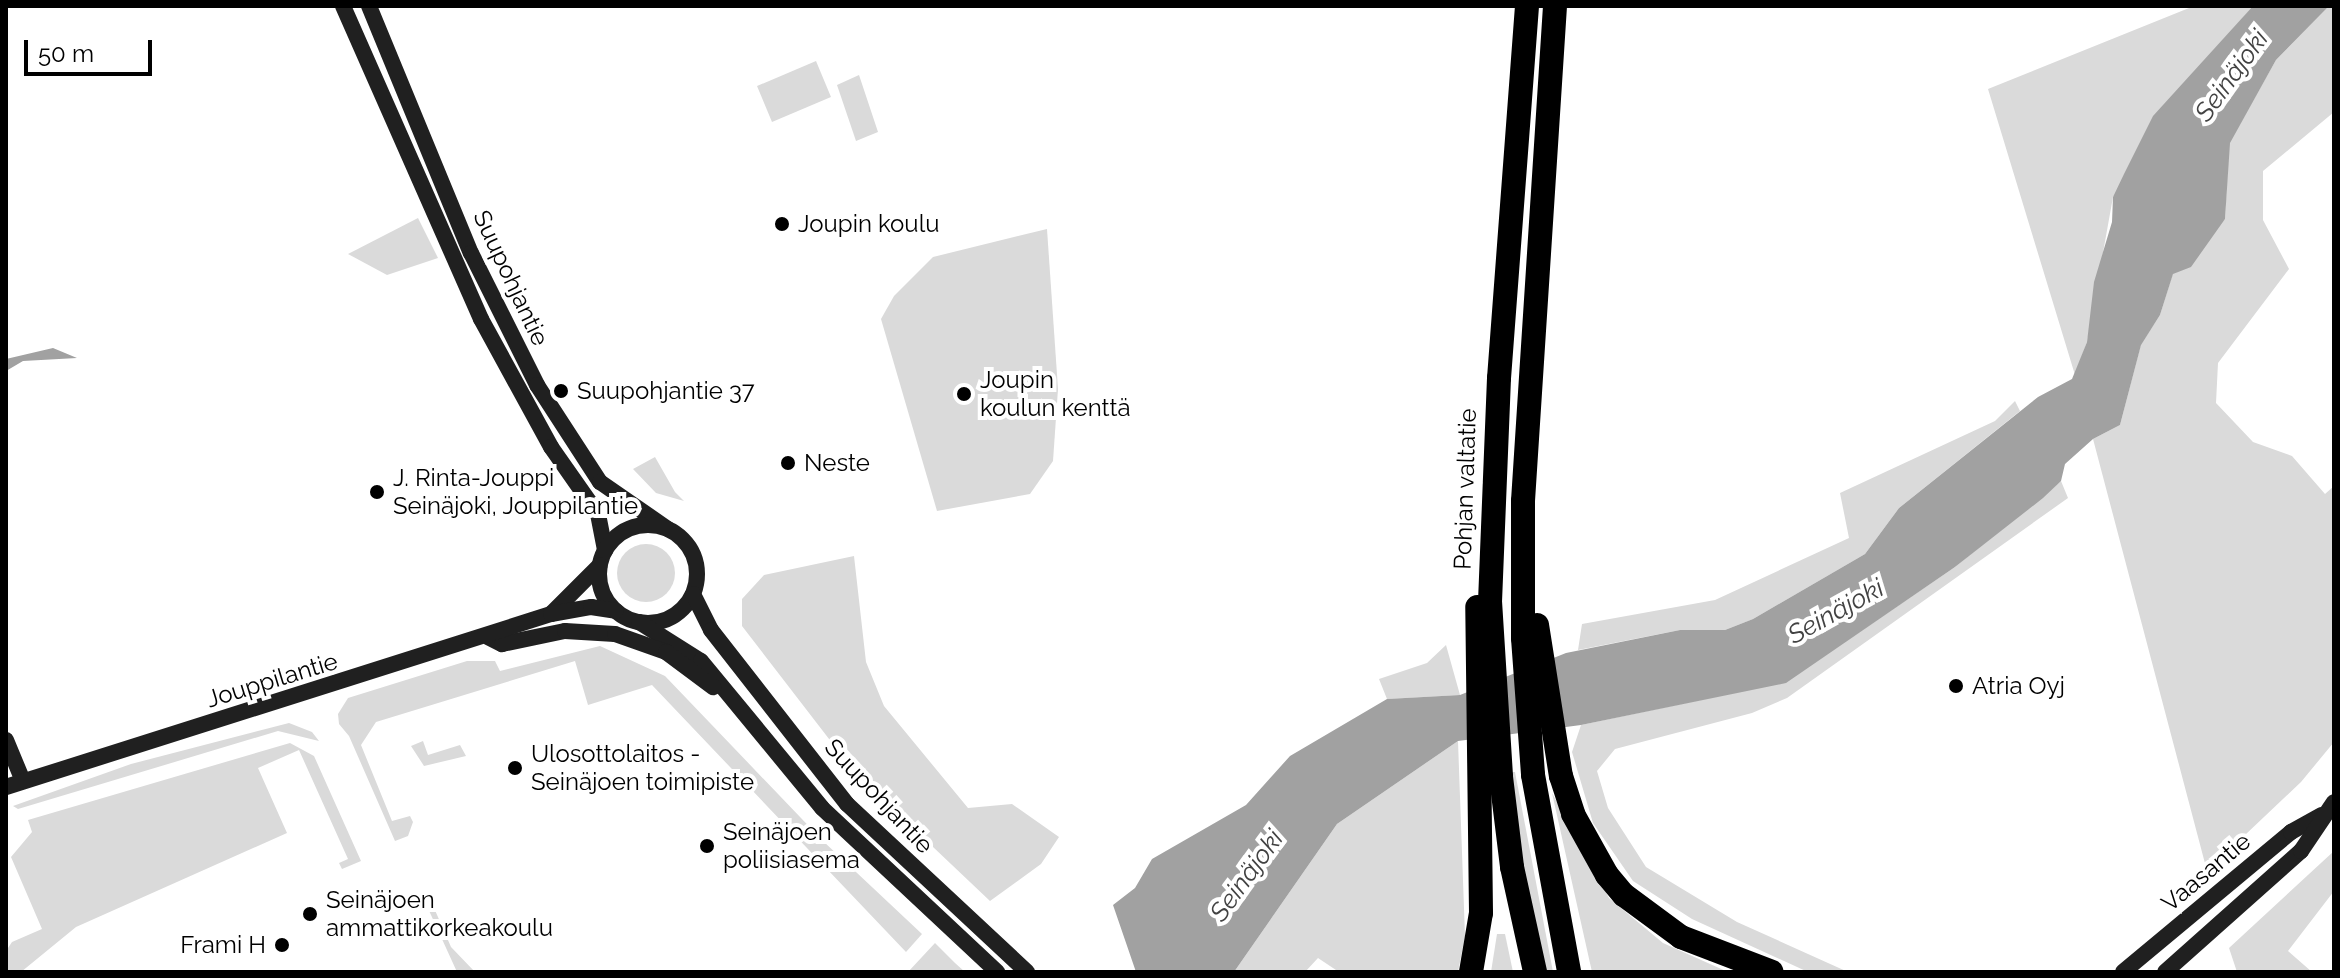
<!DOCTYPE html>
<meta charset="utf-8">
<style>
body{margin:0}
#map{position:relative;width:2340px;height:978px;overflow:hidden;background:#fff;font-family:Raleway,sans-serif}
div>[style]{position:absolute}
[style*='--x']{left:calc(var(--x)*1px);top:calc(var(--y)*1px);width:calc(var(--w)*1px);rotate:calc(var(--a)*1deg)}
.green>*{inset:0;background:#dadada}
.round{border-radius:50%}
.water>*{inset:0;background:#a1a1a1}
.secondary>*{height:16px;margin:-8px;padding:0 8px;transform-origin:8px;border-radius:8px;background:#202020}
.secondary>.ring{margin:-8px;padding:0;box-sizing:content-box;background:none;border:16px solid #202020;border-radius:50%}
.highway>*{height:24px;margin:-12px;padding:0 12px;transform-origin:12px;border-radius:12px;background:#000}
.dots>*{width:22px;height:22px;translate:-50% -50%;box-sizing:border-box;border:4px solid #fff;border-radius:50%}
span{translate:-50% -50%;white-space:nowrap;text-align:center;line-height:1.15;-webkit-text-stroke:8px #fff;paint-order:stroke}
.poi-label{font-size:24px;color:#000}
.left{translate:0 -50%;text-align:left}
.right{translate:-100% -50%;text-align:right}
.street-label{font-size:24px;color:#000}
.water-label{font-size:26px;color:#424242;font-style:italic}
.frame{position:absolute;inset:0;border:8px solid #000;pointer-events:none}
.scale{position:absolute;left:24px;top:40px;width:128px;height:36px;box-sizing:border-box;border:4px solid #000;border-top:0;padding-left:10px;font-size:24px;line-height:28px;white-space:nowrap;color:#000;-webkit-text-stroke:6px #fff;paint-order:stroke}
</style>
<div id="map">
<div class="green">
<i style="clip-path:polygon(2194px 6px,2253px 6px,2199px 69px,2113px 197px,2087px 342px,2075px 375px,1988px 89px)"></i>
<i style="clip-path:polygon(2329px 6px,2334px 6px,2334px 112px,2263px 171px,2263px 220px,2289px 269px,2218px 363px,2216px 403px,2253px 442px,2292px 456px,2325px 494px,2334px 486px,2334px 742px,2301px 782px,2207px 871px,2093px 439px,2120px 425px,2141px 344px,2160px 315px,2173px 273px,2225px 219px,2229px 143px,2276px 60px)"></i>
<i style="clip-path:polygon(816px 61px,831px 97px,772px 122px,757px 86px)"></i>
<i style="clip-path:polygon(859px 75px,878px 132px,856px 141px,837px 85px)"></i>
<i style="clip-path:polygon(418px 218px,438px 258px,387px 275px,348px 254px)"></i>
<i style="clip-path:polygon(1047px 229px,1058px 389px,1053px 461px,1030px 494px,937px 511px,881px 319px,894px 296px,933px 257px)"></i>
<i style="clip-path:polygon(2015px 401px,2020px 411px,1899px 508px,1865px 554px,1753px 619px,1725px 630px,1680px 630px,1578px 650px,1582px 624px,1715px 600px,1849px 538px,1840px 493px,1995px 421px)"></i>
<i style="clip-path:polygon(655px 457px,675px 492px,684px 501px,656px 493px,633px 469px)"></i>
<i style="clip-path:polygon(2061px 481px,2068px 498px,1787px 698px,1752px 713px,1615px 749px,1597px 771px,1608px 808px,1646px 867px,1737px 922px,1848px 972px,1808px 972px,1692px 919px,1633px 881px,1593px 823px,1572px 752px,1581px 725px,1786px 682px,1955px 567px)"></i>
<i class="round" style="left:617px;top:544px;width:58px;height:58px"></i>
<i style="clip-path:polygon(854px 556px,866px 662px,884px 706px,968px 808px,1012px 804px,1059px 837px,1041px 864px,990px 901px,856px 774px,742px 626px,742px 599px,764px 575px)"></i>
<i style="clip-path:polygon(1446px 645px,1460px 695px,1387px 699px,1379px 679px,1427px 663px)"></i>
<i style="clip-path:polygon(600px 646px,665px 676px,823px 841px,922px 934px,906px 952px,652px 685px,588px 705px,575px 661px,376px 722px,361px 745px,392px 821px,410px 816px,413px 822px,408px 836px,395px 841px,349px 736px,339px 724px,338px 714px,348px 698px,467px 661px,495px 661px,500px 671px)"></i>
<i style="clip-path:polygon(289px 723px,312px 732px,319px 741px,278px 731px,18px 809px,13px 806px,131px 764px)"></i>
<i style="clip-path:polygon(423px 741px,428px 755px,460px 745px,466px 756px,424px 766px,411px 746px)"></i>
<i style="clip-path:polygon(1458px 741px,1465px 936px,1458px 972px,1339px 972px,1318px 958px,1305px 972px,1234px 972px,1337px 824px)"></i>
<i style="clip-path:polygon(290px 743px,314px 756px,361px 861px,342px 869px,339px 863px,348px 859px,299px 750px,258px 768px,287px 833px,76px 927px,21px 972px,6px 972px,6px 951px,12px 942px,42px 929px,11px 857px,32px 832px,28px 820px)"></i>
<i style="clip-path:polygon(1511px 772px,1515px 772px,1553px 972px,1543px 972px,1524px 882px)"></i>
<i style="clip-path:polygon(1552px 793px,1609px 898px,1663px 943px,1728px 972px,1592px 972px)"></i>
<i style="clip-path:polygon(2334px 851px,2334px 891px,2288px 951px,2312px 972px,2237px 972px,2229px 948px)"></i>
<i style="clip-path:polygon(431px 901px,451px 947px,475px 972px,457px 972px,426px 904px)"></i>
<i style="clip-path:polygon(1497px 934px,1505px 934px,1513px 972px,1491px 972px)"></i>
<i style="clip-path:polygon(935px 943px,955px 963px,965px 972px,908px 972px)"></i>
</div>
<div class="water">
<i style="clip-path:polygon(2253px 6px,2329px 6px,2276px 60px,2230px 143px,2225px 219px,2191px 267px,2173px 274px,2160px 315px,2141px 345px,2120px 425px,2093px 439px,2065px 464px,2061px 481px,2043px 498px,1955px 567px,1786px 683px,1581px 725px,1458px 741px,1337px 824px,1234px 972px,1136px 972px,1113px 905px,1135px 888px,1152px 859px,1246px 805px,1290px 756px,1387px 699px,1460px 695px,1566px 653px,1680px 630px,1725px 630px,1753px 619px,1865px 554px,1899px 508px,2038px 397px,2072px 379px,2087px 342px,2094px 282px,2112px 222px,2113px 197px,2124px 174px,2153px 116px)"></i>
<i style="clip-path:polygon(53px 348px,77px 358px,23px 361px,6px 371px,6px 359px)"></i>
</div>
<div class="secondary">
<i style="--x:343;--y:6;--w:342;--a:66.2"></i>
<i style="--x:481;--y:319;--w:146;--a:61.3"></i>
<i style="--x:551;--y:447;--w:82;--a:55"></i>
<i style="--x:598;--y:514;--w:37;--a:79"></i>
<i style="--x:369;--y:6;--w:267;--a:67.6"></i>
<i style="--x:471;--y:253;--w:148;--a:63.4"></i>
<i style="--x:537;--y:385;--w:116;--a:57"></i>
<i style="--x:600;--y:482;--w:83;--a:34.7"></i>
<i class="ring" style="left:599px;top:525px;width:82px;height:82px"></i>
<i style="--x:693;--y:594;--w:40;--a:63.4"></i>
<i style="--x:711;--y:630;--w:221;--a:52"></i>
<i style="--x:847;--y:804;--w:246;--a:43"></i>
<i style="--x:551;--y:614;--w:69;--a:-45"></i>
<i style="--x:639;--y:622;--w:73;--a:32.2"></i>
<i style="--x:701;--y:661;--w:190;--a:50.5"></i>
<i style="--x:822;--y:808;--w:240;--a:43.1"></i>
<i style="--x:488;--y:637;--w:16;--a:27"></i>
<i style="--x:502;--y:644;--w:64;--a:-11.7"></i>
<i style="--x:565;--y:631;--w:50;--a:3.4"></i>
<i style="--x:615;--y:634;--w:54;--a:19.4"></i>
<i style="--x:666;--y:652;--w:59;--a:36.7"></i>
<i style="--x:6;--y:740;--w:44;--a:67.5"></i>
<i style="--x:6;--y:787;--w:572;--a:-17.61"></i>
<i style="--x:551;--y:614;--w:41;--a:-9.9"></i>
<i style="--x:591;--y:607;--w:25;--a:9"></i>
<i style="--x:2123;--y:972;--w:219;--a:-39.8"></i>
<i style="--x:2291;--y:832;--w:35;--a:-29"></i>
<i style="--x:2165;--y:972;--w:182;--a:-41.7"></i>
<i style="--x:2301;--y:851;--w:59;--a:-56"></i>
</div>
<div class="highway">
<i style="--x:1527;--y:6;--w:373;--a:94.3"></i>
<i style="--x:1499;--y:378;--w:223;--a:92.3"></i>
<i style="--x:1490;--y:601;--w:176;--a:86.4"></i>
<i style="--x:1501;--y:777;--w:91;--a:83"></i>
<i style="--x:1512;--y:867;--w:107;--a:77.6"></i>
<i style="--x:1555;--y:6;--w:496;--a:93.7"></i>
<i style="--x:1523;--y:501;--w:137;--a:90"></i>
<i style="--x:1523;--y:638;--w:137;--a:85.8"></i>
<i style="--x:1533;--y:775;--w:200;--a:79.6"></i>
<i style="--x:1537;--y:625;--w:153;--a:81"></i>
<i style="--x:1561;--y:776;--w:40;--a:72"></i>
<i style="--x:1573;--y:814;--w:70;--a:60.9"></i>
<i style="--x:1607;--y:875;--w:26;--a:50"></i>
<i style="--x:1624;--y:895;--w:71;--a:36.4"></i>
<i style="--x:1681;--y:937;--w:97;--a:21"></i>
<i style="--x:1471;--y:972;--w:60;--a:-80.4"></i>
<i style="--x:1481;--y:913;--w:306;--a:-90.7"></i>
</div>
<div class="dots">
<i style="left:782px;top:224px;background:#000"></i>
<i style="left:561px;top:391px;background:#000"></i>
<i style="left:964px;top:394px;background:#000"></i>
<i style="left:788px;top:463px;background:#000"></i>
<i style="left:377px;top:492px;background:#000"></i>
<i style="left:1956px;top:686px;background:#000"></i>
<i style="left:515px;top:768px;background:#000"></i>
<i style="left:707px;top:846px;background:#000"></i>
<i style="left:310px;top:914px;background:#000"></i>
<i style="left:282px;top:945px;background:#000"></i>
</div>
<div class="poi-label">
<span class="left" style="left:798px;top:224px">Joupin koulu</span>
<span class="left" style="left:980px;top:394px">Joupin<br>koulun kenttä</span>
<span class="left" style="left:577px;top:391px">Suupohjantie 37</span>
<span class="left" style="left:804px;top:463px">Neste</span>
<span class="left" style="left:393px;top:492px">J. Rinta-Jouppi<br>Seinäjoki, Jouppilantie</span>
<span class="left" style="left:1972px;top:686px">Atria Oyj</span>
<span class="left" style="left:531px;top:768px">Ulosottolaitos -<br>Seinäjoen toimipiste</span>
<span class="left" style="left:723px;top:846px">Seinäjoen<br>poliisiasema</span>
<span class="left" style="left:326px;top:914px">Seinäjoen<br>ammattikorkeakoulu</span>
<span class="right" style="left:266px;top:945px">Frami H</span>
</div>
<div class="street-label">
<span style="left:511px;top:278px;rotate:65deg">Suupohjantie</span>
<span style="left:1465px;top:489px;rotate:-88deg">Pohjan valtatie</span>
<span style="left:272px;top:680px;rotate:-17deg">Jouppilantie</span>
<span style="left:879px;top:796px;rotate:47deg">Suupohjantie</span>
<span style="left:2206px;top:872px;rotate:-40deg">Vaasantie</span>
</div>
<div class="water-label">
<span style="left:2232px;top:76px;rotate:-54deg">Seinäjoki</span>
<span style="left:1836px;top:612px;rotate:-29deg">Seinäjoki</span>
<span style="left:1247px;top:876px;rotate:-54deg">Seinäjoki</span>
</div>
<div class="frame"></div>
<div class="scale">50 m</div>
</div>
